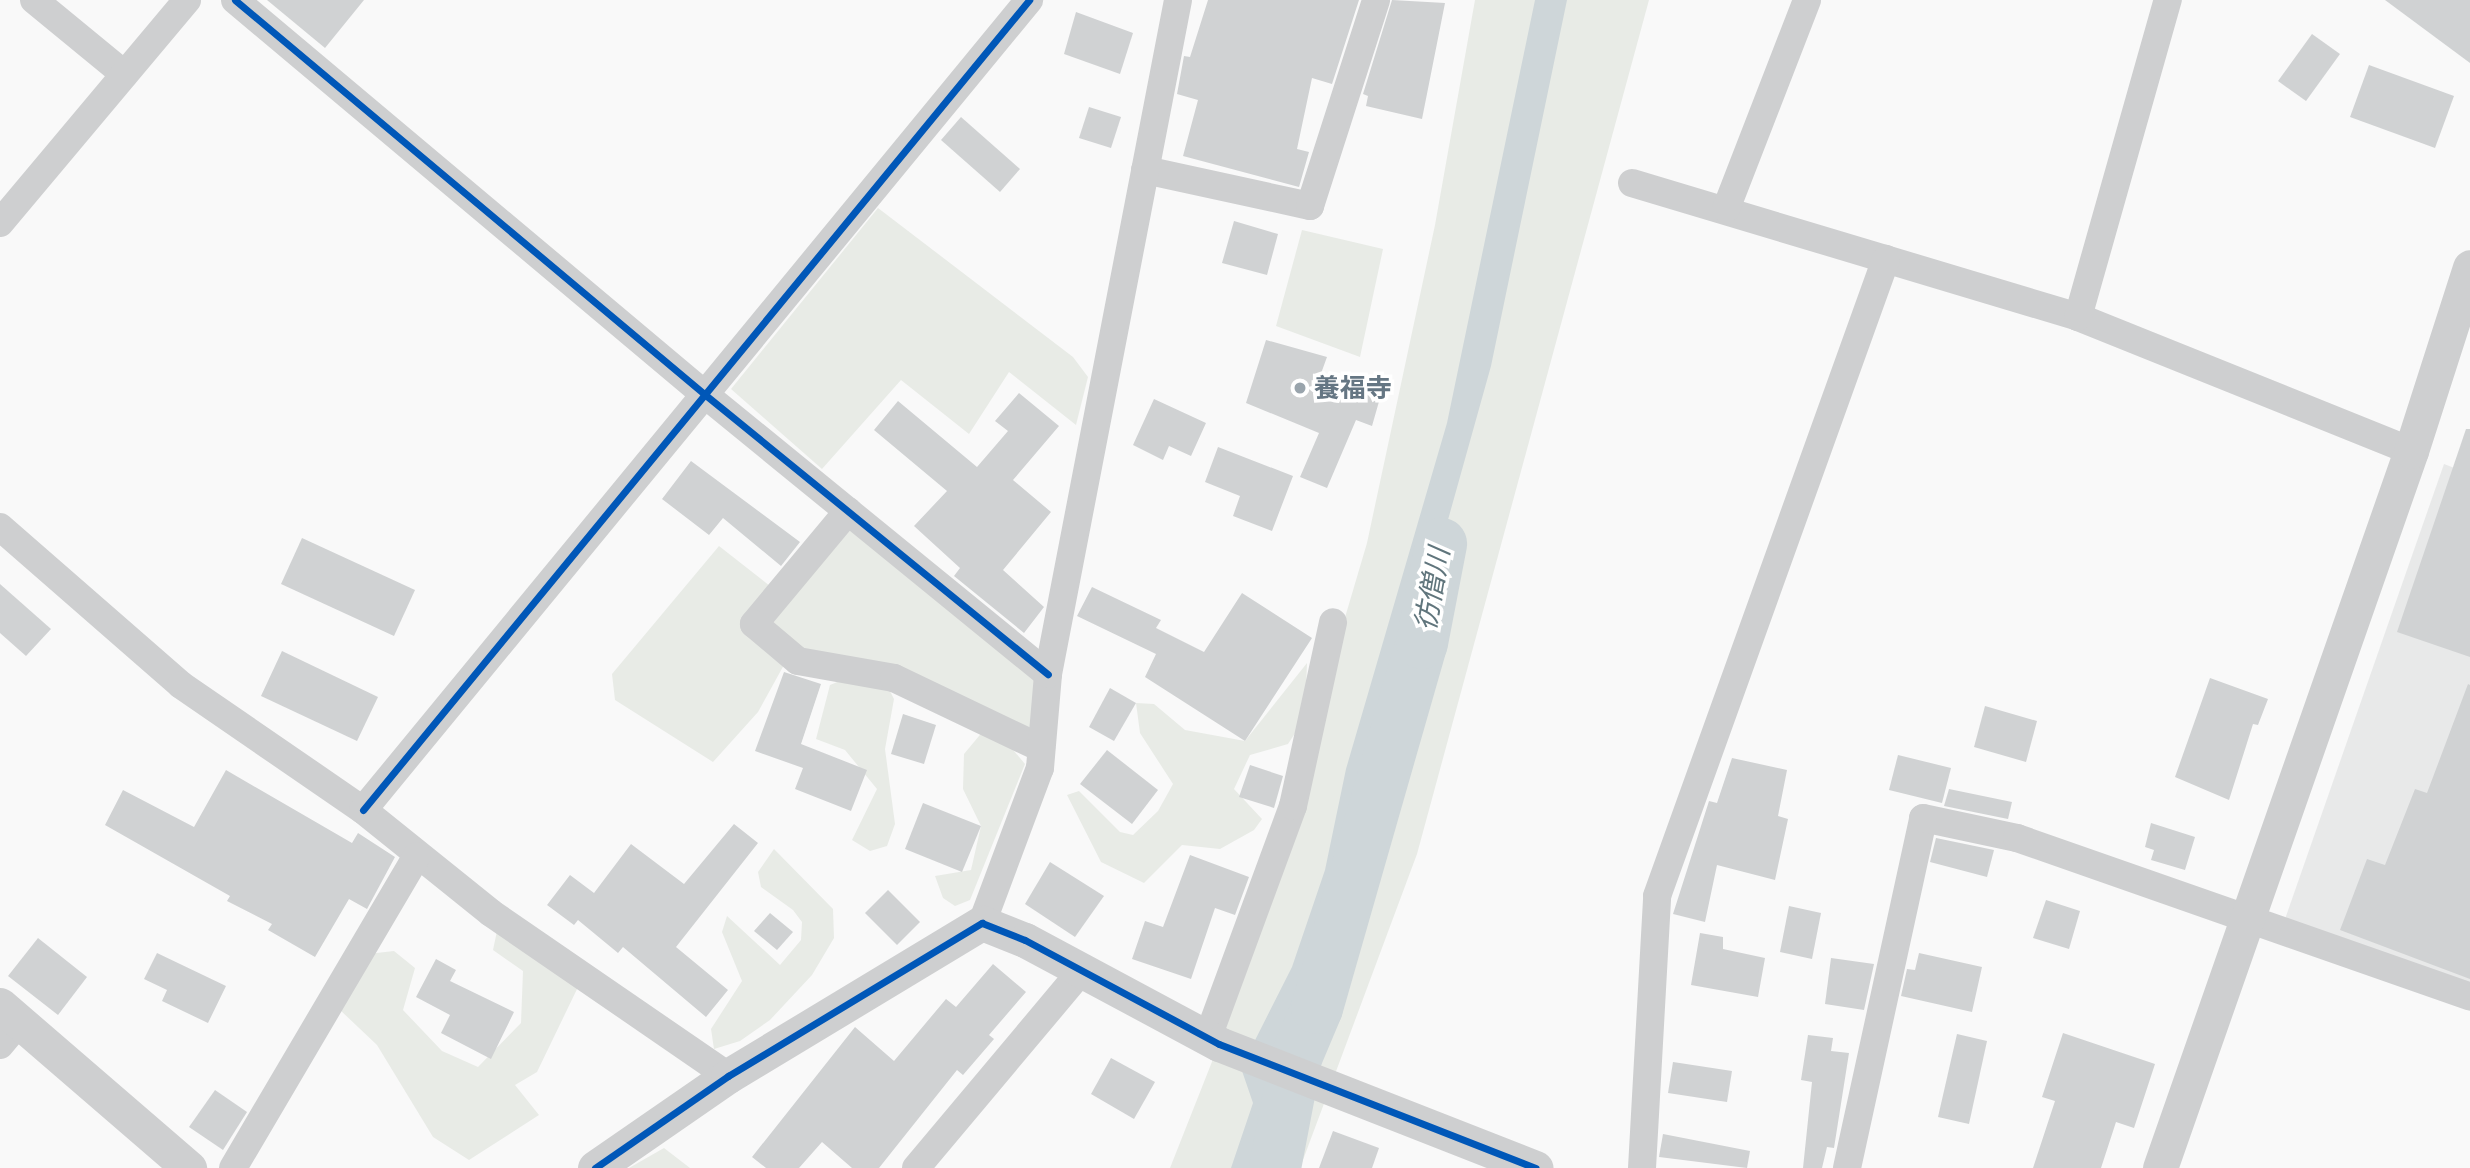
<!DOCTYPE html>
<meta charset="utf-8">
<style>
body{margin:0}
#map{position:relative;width:2470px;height:1168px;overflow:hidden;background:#f9f9f9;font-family:"PT Sans Narrow","Noto Sans JP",sans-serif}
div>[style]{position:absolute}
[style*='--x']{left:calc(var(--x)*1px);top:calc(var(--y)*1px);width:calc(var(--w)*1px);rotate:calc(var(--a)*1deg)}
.built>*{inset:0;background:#e8e9e9}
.green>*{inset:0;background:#e8ebe6}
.water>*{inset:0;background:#ced6d9}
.river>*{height:52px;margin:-26px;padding:0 26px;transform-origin:26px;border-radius:26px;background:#ced6d9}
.building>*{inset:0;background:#d0d2d3}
.minor>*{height:28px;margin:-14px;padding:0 14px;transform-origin:14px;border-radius:14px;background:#cecfd0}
.tertiary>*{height:35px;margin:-17.5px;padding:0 17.5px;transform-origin:17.5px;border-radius:17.5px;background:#cecfd0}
.cycleway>*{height:7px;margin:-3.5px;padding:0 3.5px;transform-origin:3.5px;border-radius:3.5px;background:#0057b8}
.dots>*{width:19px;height:19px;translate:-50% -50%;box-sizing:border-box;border:4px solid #fff;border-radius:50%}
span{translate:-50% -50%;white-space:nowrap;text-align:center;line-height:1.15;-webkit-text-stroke:7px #fff;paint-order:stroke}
.poi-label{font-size:26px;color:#657683;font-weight:700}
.left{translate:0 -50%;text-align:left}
.water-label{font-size:28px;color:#60757c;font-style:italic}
</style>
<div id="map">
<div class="built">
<i style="clip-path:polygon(2444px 464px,2470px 474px,2470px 989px,2284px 922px)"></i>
</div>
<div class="green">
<i style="clip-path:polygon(1475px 0,1649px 0,1417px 854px,1300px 1168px,1170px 1168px,1219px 1044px,1367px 543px,1435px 225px)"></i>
<i style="clip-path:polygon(878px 208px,1073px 357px,1088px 377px,1076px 425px,1009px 372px,969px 434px,901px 380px,822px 469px,731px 389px)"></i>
<i style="clip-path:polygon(1302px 230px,1383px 249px,1360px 357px,1276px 326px)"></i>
<i style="clip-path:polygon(848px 511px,1048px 674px,1033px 744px,992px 725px,1025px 764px,970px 900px,955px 906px,943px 898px,935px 876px,971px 870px,981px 826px,963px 789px,964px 754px,989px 724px,790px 654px,758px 712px,713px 762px,615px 700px,612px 674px,719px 546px,779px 593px)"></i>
<i style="clip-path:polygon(1307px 663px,1305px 718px,1288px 744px,1250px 755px,1234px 789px,1262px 819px,1254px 830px,1220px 849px,1182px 845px,1144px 883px,1101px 862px,1067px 795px,1079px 791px,1120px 832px,1133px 835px,1158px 811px,1173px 784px,1140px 733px,1136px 703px,1154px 704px,1185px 730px,1245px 741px)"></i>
<i style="clip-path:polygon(842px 680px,888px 687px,894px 699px,885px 749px,895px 824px,887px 846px,870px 851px,852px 840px,877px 789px,845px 750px,816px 739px,830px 685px)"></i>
<i style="clip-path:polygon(774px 849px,833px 909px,834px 938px,812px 975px,770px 1020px,740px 1041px,714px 1049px,711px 1029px,742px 981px,722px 932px,727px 916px,780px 965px,801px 940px,802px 922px,793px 910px,761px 887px,758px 872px)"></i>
<i style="clip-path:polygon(497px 931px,579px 985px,537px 1072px,515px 1085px,539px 1115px,469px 1160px,433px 1137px,377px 1045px,339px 1009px,359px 955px,394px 951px,415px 968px,403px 1010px,442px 1051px,478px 1067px,521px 1023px,523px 971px,493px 950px)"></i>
<i style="clip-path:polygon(664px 1148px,690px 1168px,629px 1168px)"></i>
</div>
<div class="water">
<i style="clip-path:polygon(1535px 0,1567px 0,1491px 366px,1439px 552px,1416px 664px,1292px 1072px,1278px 1150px,1271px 1168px,1231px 1168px,1253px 1103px,1241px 1068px,1292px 967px,1325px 870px,1346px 769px,1447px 423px)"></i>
</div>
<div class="river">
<i style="--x:1275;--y:1168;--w:112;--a:-79.2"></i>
<i style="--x:1296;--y:1058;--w:54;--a:-67.2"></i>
<i style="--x:1317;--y:1008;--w:380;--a:-74"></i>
<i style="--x:1422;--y:643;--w:101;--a:-79.1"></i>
</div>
<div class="building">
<i style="clip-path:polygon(267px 0,364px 0,325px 48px)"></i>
<i style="clip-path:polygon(1208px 0,1359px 0,1332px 84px,1312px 78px,1297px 149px,1309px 152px,1299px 187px,1183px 156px,1198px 100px,1177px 94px,1184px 56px,1190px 57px)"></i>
<i style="clip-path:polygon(1392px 0,1445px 3px,1422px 119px,1366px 106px,1368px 96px,1363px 94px)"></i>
<i style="clip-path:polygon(2385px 0,2470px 0,2470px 63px)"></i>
<i style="clip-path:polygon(1076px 12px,1133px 33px,1120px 74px,1064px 54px)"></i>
<i style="clip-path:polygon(2312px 34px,2340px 54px,2306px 101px,2278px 81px)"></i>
<i style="clip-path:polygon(2369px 65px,2454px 96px,2435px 148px,2350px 117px)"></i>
<i style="clip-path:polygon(1089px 107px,1121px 117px,1111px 148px,1079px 138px)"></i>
<i style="clip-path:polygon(961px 117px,1020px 169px,1000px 192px,941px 140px)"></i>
<i style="clip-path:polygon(1234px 221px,1278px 234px,1267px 275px,1222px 263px)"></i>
<i style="clip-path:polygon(1266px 340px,1327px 357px,1319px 379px,1380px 398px,1372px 426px,1356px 420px,1327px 488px,1300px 477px,1319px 433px,1246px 403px)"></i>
<i style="clip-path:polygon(1019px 393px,1059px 426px,1013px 480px,1051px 512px,1003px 570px,1044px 607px,1024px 633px,954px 576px,960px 568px,914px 526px,947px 491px,874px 430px,898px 401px,977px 467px,1008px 431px,995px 421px)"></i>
<i style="clip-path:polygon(1154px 399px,1206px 423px,1191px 456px,1169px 446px,1163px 460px,1133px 445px)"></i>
<i style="clip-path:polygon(2466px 429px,2470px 429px,2470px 657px,2397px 632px)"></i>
<i style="clip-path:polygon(1218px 447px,1293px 476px,1272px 531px,1233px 516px,1240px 496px,1205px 482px)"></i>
<i style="clip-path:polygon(691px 461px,800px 542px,781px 566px,723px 518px,709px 535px,662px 499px)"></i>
<i style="clip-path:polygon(302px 538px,415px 590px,394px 636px,281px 584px)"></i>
<i style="clip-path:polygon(0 584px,51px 629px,26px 656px,0 633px)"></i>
<i style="clip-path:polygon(1092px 587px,1161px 620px,1156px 628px,1204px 652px,1242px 593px,1312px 638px,1245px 741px,1145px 677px,1156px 654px,1077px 616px)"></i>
<i style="clip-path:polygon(282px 651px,378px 697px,357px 741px,261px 696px)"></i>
<i style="clip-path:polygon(784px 672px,821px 684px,801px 744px,867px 770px,851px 811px,795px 789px,803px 768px,755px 751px)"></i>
<i style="clip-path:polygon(2210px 678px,2268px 699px,2258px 725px,2253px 724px,2229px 800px,2175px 777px)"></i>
<i style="clip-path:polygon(2468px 684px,2470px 685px,2470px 979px,2340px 930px,2367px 859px,2385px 865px,2415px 789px,2427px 793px)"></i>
<i style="clip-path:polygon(1110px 688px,1136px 703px,1114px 741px,1089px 727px)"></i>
<i style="clip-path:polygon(1985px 706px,2037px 721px,2026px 762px,1974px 747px)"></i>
<i style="clip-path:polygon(903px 714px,936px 725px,924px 764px,891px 754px)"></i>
<i style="clip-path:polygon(1107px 750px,1158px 790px,1132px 824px,1080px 784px)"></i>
<i style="clip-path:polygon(1898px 755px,1951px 768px,1942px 803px,1889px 790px)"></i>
<i style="clip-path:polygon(1732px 758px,1787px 770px,1778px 816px,1788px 819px,1775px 880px,1717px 865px,1705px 922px,1673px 914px,1709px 801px,1717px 803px)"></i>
<i style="clip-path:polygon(1250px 765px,1283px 776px,1274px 808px,1239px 797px)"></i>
<i style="clip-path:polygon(226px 770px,352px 843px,358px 833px,395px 857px,367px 909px,349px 899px,315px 957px,268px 930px,272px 924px,227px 901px,230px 896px,105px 825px,123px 790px,194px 827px)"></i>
<i style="clip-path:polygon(1949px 789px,2012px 802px,2008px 819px,1944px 806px)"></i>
<i style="clip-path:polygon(923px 803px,981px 826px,962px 872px,905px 849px)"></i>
<i style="clip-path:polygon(2151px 823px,2195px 837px,2185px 870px,2151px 860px,2154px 850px,2145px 847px)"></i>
<i style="clip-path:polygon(734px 824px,758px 843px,676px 947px,728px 990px,706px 1017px,623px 947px,618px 953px,578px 920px,574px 925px,547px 905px,570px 875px,594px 893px,631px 844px,684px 884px)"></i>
<i style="clip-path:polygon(1936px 838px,1994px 850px,1987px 877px,1930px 862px)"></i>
<i style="clip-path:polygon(1190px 855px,1249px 877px,1235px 915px,1215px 908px,1191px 979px,1132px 959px,1145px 921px,1163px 927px)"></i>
<i style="clip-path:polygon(1050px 862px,1104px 896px,1075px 937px,1025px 904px)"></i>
<i style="clip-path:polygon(888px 890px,920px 922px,897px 945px,865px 913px)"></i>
<i style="clip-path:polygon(2046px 900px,2080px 911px,2069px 949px,2033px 938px)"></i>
<i style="clip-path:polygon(1789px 906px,1821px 913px,1812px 959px,1780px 952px)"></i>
<i style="clip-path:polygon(770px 913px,793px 932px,777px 950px,754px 931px)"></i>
<i style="clip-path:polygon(1700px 933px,1723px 937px,1723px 949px,1765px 958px,1758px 997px,1691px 985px)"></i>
<i style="clip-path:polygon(38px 938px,87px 977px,58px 1015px,8px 976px)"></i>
<i style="clip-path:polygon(157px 953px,226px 986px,208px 1023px,162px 1001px,167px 990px,144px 979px)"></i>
<i style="clip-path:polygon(1919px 953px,1982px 967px,1972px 1012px,1901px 996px,1907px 969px,1915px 970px)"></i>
<i style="clip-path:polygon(1831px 958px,1874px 964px,1864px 1010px,1825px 1004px)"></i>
<i style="clip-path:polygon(436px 959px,456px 970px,450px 981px,514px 1012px,491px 1059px,441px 1033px,450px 1015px,416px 997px)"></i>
<i style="clip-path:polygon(993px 964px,1026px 992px,989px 1035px,994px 1039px,963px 1075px,957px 1070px,879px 1168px,852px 1168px,822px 1142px,799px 1168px,766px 1168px,752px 1157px,855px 1027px,894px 1061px,946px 999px,956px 1007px)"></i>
<i style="clip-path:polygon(2063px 1033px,2155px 1064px,2134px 1128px,2116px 1122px,2101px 1168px,2033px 1168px,2055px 1101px,2042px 1097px)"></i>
<i style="clip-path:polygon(1957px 1034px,1987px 1041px,1969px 1124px,1938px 1117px)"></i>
<i style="clip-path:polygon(1808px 1035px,1833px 1038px,1831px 1051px,1849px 1053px,1834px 1148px,1827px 1147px,1822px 1168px,1803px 1168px,1812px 1082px,1801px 1080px)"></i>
<i style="clip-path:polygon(1111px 1058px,1155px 1082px,1134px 1119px,1091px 1094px)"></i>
<i style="clip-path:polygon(1673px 1062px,1732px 1071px,1727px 1102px,1668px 1093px)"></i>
<i style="clip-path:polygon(215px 1090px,247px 1112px,223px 1150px,189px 1127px)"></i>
<i style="clip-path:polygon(1333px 1131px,1379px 1148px,1372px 1168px,1319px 1168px)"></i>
<i style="clip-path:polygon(1663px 1134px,1750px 1151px,1747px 1168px,1659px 1157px)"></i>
</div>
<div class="minor">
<i style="--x:34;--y:0;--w:117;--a:39.4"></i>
<i style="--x:235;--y:0;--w:611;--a:40.02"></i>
<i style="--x:703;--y:393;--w:445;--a:39.2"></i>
<i style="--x:1145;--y:170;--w:169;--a:12.3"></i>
<i style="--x:1310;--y:206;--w:216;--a:-72.2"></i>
<i style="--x:1632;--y:183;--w:466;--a:16.7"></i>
<i style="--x:2078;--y:317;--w:359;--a:21.9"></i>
<i style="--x:1726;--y:209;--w:224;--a:-68.8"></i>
<i style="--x:0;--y:223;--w:291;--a:-50"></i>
<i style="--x:2078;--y:317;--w:330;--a:-74.2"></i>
<i style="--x:848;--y:511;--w:147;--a:129.8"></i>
<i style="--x:754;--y:624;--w:57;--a:40.1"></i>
<i style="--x:798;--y:661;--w:97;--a:10"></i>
<i style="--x:894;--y:678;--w:163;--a:25.5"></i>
<i style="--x:0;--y:527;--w:240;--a:41.1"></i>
<i style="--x:181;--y:685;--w:221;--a:34.5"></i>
<i style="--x:363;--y:810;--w:164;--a:38.8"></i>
<i style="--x:491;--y:913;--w:288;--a:34.5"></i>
<i style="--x:363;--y:810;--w:1049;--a:-50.57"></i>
<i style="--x:982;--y:923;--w:165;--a:-69.5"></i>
<i style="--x:1040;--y:768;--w:94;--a:-85.1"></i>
<i style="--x:1048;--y:674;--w:686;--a:-79.08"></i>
<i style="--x:1208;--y:1037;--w:246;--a:-69.8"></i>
<i style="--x:1293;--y:806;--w:188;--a:-77.7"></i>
<i style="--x:0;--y:1045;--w:31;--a:-50"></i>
<i style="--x:233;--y:1168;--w:362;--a:-59.5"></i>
<i style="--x:916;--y:1168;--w:258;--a:-50"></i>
<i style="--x:1642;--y:1168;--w:272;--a:-86.8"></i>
<i style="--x:1657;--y:896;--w:677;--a:-70.23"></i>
<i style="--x:1847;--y:1168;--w:358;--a:-77.7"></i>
<i style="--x:1923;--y:818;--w:96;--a:12"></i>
<i style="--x:2017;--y:838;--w:480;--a:19.3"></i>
</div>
<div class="tertiary">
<i style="--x:0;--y:1005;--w:250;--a:40.8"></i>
<i style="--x:595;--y:1168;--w:162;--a:-34.7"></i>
<i style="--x:728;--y:1076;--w:297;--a:-31.1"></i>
<i style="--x:982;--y:923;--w:46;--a:21.6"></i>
<i style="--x:1025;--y:940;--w:220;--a:28.2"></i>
<i style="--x:1219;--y:1044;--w:340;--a:21.4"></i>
<i style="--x:2160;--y:1168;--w:760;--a:-70.71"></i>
<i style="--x:2411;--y:451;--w:193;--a:-72.2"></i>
</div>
<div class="cycleway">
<i style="--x:235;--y:0;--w:611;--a:40.02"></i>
<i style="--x:703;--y:393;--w:445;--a:39.2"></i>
<i style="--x:363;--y:810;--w:1049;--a:-50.57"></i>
<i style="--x:595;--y:1168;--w:162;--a:-34.7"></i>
<i style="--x:728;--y:1076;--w:297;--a:-31.1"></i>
<i style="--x:982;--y:923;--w:46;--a:21.6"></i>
<i style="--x:1025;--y:940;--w:220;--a:28.2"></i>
<i style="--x:1219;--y:1044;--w:340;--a:21.4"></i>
</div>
<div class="dots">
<i style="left:1300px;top:388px;background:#99a4ac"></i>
</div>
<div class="poi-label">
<span class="left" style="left:1314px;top:388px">養福寺</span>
</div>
<div class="water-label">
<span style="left:1432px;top:589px;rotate:-80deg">彷僧川</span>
</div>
</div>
